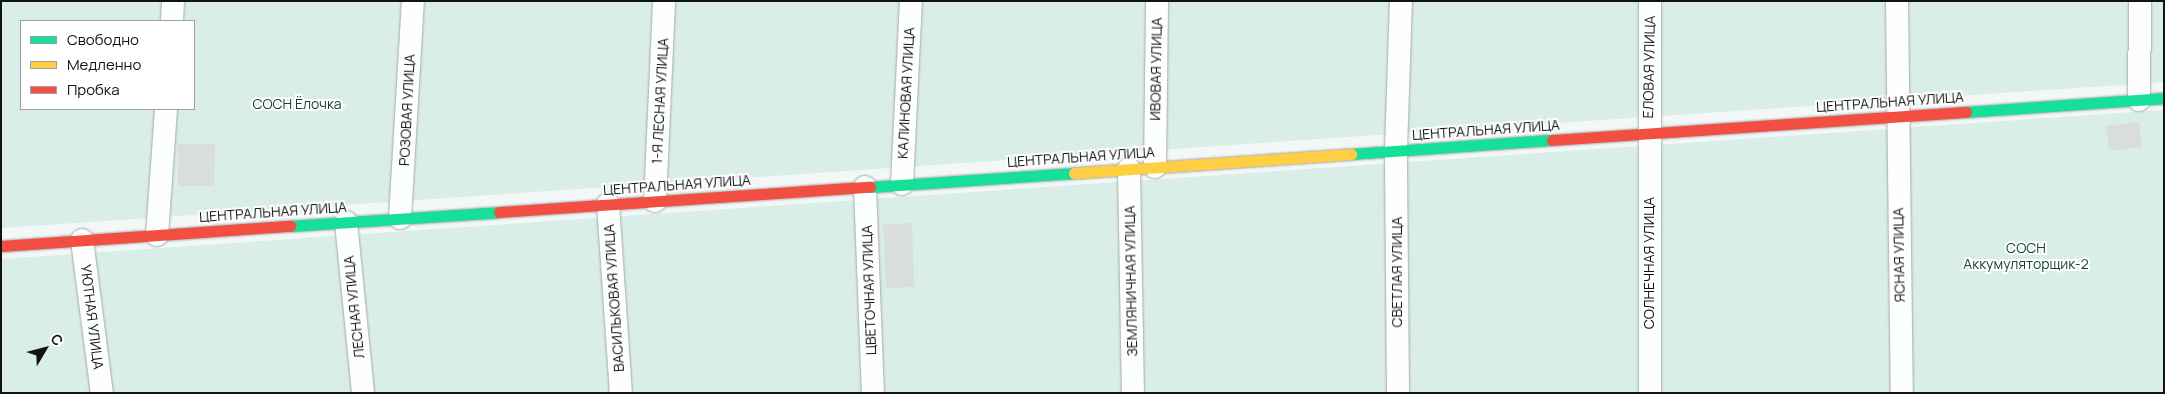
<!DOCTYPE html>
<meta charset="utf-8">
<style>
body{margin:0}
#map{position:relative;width:2165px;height:394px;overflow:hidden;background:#f3f7f7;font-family:Manrope,sans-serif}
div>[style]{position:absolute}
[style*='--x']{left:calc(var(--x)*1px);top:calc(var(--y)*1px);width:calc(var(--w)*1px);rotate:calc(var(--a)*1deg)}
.green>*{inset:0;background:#d9ede9}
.building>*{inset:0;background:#dadddd}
.roads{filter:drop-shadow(0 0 1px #a7aaaa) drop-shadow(0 0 1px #a7aaaa)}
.street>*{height:22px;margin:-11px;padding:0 11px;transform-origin:11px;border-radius:11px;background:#fdfefe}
.fast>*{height:11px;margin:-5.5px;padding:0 5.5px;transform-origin:5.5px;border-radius:5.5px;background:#16e098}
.slow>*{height:11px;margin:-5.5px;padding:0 5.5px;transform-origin:5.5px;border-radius:5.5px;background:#ffcf43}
.jam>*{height:11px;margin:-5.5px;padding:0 5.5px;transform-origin:5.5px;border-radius:5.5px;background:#f24e42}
span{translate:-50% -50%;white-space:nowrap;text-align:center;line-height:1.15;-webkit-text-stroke:4px #fff;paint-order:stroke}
.street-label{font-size:14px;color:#101312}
.park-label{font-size:14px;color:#113f3a}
.frame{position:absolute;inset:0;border:2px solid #101312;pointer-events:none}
.legend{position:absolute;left:20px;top:20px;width:175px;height:90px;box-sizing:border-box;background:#fff;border:1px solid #9fa1a0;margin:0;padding:6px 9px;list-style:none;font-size:15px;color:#101312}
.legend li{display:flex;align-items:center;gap:10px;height:25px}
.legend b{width:25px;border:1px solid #9fa1a0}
.north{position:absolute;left:20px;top:324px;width:50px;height:50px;-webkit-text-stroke:4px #fff;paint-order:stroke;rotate:53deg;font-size:14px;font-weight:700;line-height:20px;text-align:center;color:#101312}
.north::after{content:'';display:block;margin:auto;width:18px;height:22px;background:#101312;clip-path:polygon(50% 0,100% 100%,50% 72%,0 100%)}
</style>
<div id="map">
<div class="green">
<i style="clip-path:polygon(evenodd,1px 1px,2164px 1px,2164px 82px,1px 228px,1px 1px,21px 21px,194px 21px,194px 109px,21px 109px,21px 21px)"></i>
<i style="clip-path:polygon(2164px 110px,2164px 393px,1px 393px,1px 259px)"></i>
</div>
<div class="building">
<i style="clip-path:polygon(2139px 122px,2142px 147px,2109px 151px,2106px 126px)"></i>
<i style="clip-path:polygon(178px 144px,215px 144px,214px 186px,178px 186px)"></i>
<i style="clip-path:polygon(912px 223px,914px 287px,886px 288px,883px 225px)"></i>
</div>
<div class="roads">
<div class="street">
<i style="--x:1650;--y:1;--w:392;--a:90"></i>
<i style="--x:1897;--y:1;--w:392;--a:89.3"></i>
<i style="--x:172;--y:21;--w:20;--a:-87"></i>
<i style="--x:2139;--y:100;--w:99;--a:-89.4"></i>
<i style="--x:1155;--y:167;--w:166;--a:-89.3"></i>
<i style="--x:1129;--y:169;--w:224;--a:89"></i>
<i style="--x:902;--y:184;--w:183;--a:-87.2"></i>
<i style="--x:865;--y:187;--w:206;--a:87.8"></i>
<i style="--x:655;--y:201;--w:200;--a:-87.4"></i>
<i style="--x:608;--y:204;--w:189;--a:86.1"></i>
<i style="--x:400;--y:218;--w:217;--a:-86.6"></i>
<i style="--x:346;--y:222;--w:172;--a:84.3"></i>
<i style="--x:157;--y:235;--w:126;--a:-85.9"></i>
<i style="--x:82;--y:240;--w:154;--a:82.6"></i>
<i style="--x:1398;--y:393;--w:242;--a:-90.5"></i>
<i style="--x:1396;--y:151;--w:150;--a:-88.1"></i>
</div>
<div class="fast">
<i style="--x:1966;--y:112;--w:198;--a:-4"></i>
<i style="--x:1351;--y:154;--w:201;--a:-4"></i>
<i style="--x:870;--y:187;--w:204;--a:-3.9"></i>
<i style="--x:290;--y:226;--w:209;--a:-3.8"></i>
</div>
<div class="slow">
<i style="--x:1074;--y:173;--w:278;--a:-3.9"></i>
</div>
<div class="jam">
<i style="--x:1552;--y:140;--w:415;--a:-3.9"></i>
<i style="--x:499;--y:212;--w:372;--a:-3.9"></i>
<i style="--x:1;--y:246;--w:290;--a:-4"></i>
</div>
</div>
<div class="street-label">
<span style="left:1649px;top:67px;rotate:-89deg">ЕЛОВАЯ УЛИЦА</span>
<span style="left:1156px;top:69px;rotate:-89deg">ИВОВАЯ УЛИЦА</span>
<span style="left:906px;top:93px;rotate:-87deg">КАЛИНОВАЯ УЛИЦА</span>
<span style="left:660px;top:101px;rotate:-87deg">1-Я ЛЕСНАЯ УЛИЦА</span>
<span style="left:1890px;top:102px;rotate:-4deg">ЦЕНТРАЛЬНАЯ УЛИЦА</span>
<span style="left:407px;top:110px;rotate:-87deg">РОЗОВАЯ УЛИЦА</span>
<span style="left:1486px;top:130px;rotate:-4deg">ЦЕНТРАЛЬНАЯ УЛИЦА</span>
<span style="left:1081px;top:157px;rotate:-4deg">ЦЕНТРАЛЬНАЯ УЛИЦА</span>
<span style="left:677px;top:185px;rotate:-4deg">ЦЕНТРАЛЬНАЯ УЛИЦА</span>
<span style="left:273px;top:212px;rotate:-4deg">ЦЕНТРАЛЬНАЯ УЛИЦА</span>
<span style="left:1899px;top:255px;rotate:-91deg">ЯСНАЯ УЛИЦА</span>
<span style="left:1649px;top:263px;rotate:-90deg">СОЛНЕЧНАЯ УЛИЦА</span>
<span style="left:1397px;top:272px;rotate:-90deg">СВЕТЛАЯ УЛИЦА</span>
<span style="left:1131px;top:281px;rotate:-91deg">ЗЕМЛЯНИЧНАЯ УЛИЦА</span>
<span style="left:869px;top:290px;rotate:-92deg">ЦВЕТОЧНАЯ УЛИЦА</span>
<span style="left:614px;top:298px;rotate:-94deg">ВАСИЛЬКОВАЯ УЛИЦА</span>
<span style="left:354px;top:307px;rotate:-96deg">ЛЕСНАЯ УЛИЦА</span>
<span style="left:92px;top:317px;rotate:83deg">УЮТНАЯ УЛИЦА</span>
</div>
<div class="park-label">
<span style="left:297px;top:104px">СОСН Ёлочка</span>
<span style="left:2026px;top:256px">СОСН<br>Аккумуляторщик-2</span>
</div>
<div class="frame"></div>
<ul class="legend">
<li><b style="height:6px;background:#16e098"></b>Свободно</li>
<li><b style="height:6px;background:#ffcf43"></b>Медленно</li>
<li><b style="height:6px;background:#f24e42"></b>Пробка</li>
</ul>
<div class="north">С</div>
</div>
